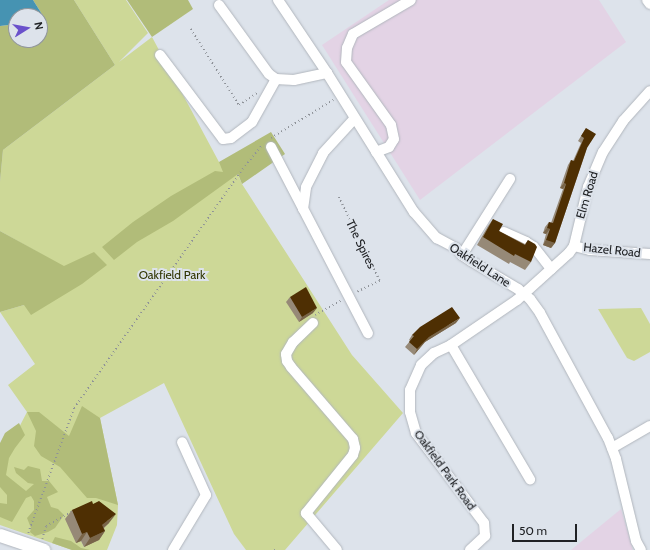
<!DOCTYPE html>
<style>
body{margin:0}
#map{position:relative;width:650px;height:550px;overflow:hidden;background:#dde3eb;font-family:Cabin,sans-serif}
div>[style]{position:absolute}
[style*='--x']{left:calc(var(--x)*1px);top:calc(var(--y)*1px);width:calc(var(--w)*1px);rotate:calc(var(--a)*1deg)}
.education>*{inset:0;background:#e3d3e5}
.green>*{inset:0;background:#cdd897}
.forest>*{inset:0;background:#b1bc79}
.water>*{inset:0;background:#4693b2}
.path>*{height:1.5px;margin-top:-0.75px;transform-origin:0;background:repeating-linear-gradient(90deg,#8e9298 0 1px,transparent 0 4px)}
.roads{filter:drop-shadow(0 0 1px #b1b6bd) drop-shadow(0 0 1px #b1b6bd)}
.minor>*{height:10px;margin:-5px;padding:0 5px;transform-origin:5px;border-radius:5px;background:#fff}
.major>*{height:13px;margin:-6.5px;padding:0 6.5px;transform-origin:6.5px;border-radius:6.5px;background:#fff}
.wall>*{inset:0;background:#968977}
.shaded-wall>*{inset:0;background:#796549}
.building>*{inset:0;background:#4e2f03}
span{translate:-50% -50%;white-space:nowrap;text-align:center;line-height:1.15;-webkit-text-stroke:4px #dde3eb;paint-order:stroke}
.street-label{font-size:12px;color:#202225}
.park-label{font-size:12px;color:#303500}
.north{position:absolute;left:8px;top:8px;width:40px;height:40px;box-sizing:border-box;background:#dde3eb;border:1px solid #91969c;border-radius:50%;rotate:79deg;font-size:11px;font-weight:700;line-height:16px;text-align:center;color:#202225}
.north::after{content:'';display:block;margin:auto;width:14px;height:18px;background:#6a51cb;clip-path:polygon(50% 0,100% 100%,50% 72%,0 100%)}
.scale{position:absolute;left:512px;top:524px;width:65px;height:18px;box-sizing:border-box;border:2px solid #202225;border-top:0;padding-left:5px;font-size:12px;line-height:14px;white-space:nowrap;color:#202225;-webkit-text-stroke:3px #dde3eb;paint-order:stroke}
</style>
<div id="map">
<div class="education">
<i style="clip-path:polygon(389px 0,599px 0,626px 42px,420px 200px,322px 45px)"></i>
<i style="clip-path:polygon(621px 509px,633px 550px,571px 550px)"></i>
</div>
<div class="green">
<i style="clip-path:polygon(evenodd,74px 0,126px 0,148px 33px,119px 62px,152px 37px,219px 162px,235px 168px,242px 184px,352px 355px,403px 413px,285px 550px,246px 550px,234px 534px,164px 383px,100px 418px,118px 505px,117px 525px,107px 550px,72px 550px,0 525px,0 464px,27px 412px,8px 385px,35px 364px,0 312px,24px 305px,64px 267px,0 231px,0 182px,3px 150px,115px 65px,74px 0,89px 518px,84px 547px,81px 541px,76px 542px,89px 518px)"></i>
<i style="clip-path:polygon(641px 308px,650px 324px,650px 352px,634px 361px,627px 358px,598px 309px)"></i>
</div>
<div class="forest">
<i style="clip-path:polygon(33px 0,74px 0,115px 65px,3px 150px,0 182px,0 26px,16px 24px,16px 40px,40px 40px,40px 20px,45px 19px)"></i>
<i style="clip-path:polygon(127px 0,188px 0,193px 9px,152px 37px)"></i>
<i style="clip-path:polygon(271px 132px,285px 154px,242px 184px,238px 174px,173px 221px,137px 242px,114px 260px,102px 247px,133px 222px,171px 196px,215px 171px,223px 172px,219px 162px)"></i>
<i style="clip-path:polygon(0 231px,64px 266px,94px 252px,107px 265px,82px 284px,31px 315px,24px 305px,0 312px)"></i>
<i style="clip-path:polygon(82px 406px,100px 418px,118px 505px,96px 498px,87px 498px,60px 467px,41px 456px,34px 446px,36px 431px,27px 412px,39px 412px,69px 436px)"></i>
<i style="clip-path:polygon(19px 423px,25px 435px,15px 448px,9px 458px,6px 475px,26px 491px,34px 484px,28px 483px,16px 473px,14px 467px,24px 470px,28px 466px,40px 469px,42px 481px,49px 481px,58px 492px,47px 497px,51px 507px,58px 509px,64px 515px,55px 528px,48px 532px,35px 536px,30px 532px,31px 528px,27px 518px,34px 510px,34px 501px,31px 496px,26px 498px,12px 522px,0 517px,0 503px,7px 504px,7px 495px,0 487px,0 443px,5px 433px)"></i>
<i style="clip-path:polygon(55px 537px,71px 541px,81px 548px,90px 550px,72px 550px,52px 543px)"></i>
</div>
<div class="water">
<i style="clip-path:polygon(0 0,33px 0,45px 19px,40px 20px,40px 16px,16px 16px,16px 24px,0 26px)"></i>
</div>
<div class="path">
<i style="--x:191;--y:29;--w:90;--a:57.7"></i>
<i style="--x:239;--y:105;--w:23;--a:-34"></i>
<i style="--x:271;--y:138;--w:73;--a:-31.5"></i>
<i style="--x:339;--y:197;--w:93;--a:64"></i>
<i style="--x:380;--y:281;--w:25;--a:154"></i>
<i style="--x:315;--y:315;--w:31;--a:-29"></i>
<i style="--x:28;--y:533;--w:133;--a:-69.8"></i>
<i style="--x:74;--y:408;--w:296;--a:-54.8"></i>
<i style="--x:245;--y:166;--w:27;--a:-51"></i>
<i style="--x:42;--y:539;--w:14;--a:-73"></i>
<i style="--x:46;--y:526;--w:29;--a:-29"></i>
<i style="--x:274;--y:550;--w:1;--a:-45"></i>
</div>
<div class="roads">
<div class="minor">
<i style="--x:278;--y:0;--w:88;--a:56.1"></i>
<i style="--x:327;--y:73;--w:164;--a:58"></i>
<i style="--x:414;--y:212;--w:35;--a:49"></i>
<i style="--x:437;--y:238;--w:21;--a:28"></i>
<i style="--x:456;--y:248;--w:9;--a:49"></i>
<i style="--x:462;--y:255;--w:11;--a:34"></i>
<i style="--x:471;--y:261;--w:55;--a:30.8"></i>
<i style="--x:518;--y:289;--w:16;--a:40"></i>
<i style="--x:530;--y:299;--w:17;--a:54"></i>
<i style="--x:540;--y:313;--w:142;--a:61.5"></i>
<i style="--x:608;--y:438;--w:22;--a:69"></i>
<i style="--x:616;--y:459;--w:84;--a:76.3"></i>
<i style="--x:636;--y:541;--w:10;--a:61"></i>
<i style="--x:647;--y:0;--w:5;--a:53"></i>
<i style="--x:219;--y:5;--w:85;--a:54.1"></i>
<i style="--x:269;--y:74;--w:9;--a:36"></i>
<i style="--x:276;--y:79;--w:18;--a:3"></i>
<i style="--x:294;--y:80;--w:34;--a:-12"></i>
<i style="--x:160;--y:55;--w:105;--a:53.1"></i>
<i style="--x:223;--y:139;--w:8;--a:-7"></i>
<i style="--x:231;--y:138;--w:26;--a:-37"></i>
<i style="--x:252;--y:122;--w:49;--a:-60.8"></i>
<i style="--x:271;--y:147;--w:210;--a:62.5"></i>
<i style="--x:376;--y:152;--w:14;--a:-21"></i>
<i style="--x:389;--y:147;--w:9;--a:-58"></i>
<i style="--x:394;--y:139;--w:14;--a:-102"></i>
<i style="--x:391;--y:125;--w:77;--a:-125.5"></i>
<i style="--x:346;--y:62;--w:14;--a:-86"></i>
<i style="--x:347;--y:48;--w:15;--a:-67"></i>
<i style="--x:353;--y:34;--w:67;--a:-30.4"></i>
<i style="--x:303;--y:209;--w:22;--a:-82"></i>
<i style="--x:306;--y:187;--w:38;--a:-63"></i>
<i style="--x:323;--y:153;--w:47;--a:-47.6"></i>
<i style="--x:504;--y:232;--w:24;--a:24"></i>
<i style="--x:526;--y:242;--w:9;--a:32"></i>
<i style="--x:534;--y:247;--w:28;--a:52"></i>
<i style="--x:574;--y:246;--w:16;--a:14"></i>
<i style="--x:590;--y:250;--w:60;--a:3.8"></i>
<i style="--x:462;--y:255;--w:90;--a:-57.7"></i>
<i style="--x:313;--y:323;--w:28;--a:136"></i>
<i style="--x:293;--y:342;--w:14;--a:120"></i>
<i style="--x:286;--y:354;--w:7;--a:82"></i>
<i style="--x:287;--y:361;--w:7;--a:56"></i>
<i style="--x:291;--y:367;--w:95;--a:49.3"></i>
<i style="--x:353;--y:439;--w:9;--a:77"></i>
<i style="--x:355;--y:448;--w:7;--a:106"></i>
<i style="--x:353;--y:455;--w:75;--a:129"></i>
<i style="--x:306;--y:513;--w:48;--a:50"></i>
<i style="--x:451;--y:345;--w:156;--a:59.5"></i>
<i style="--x:612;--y:448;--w:44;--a:-30.1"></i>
<i style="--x:173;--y:550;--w:64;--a:-59"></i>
<i style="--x:206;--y:495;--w:58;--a:-114.4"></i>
<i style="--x:470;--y:550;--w:21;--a:-43"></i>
<i style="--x:485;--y:536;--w:13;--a:-94"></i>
<i style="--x:484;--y:523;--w:113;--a:-127.1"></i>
<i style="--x:416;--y:433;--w:22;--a:-106"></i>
<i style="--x:410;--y:412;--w:22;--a:-90"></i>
<i style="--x:410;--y:390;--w:27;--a:-66"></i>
<i style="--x:421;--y:365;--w:18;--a:-43"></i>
<i style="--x:434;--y:353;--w:19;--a:-25"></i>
<i style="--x:451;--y:345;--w:80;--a:-34.3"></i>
<i style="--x:517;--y:300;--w:70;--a:-42.1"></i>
<i style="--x:569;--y:253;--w:9;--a:-54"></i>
<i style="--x:574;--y:246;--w:61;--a:-76.7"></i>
<i style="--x:588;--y:187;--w:38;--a:-67"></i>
<i style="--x:603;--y:152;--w:37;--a:-57"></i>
<i style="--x:623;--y:121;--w:40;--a:-48"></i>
</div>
<div class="major">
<i style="--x:0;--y:535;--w:46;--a:18.8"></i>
</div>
</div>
<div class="wall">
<i style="clip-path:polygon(586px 128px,587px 148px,555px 243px,551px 248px,543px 245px,546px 234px,543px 233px,545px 227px,549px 222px,551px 223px,563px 189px,560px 188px,568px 165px,571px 160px,573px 161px,581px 143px,578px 141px)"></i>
<i style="clip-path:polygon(493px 219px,499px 231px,525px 244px,528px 240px,531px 262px,525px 270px,510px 262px,509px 264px,477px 245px,488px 226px)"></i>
<i style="clip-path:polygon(290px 297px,313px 313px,299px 322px,286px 302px)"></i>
<i style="clip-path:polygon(456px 323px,425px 342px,414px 355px,405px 347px,410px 341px,409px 340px,412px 335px)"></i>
<i style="clip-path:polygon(93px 504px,109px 523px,104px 528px,105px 531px,99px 540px,84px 547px,81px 541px,76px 543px,65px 519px,72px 510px)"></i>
</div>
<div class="shaded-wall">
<i style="clip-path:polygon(564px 183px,566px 184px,563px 189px,560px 188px)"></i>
<i style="clip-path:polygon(547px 228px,550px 229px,546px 234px,543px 233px)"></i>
<i style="clip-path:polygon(546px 240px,555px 243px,551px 248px,543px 245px)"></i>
<i style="clip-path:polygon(317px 308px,313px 313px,299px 322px,302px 317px)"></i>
<i style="clip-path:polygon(460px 318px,456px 323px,425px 342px,414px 355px,417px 349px,429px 337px)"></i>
<i style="clip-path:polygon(116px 514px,109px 523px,96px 534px,102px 525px)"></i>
<i style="clip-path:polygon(105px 531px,99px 540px,84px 547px,90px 538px)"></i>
<i style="clip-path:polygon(87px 532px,81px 541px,76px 543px,82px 534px)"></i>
</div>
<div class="building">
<i style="clip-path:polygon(586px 128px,596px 134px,587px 148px,555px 243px,546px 240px,550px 229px,547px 228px,549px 222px,553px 223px,566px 184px,564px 183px,571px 160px,574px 161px,584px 138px,581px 136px)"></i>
<i style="clip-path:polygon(493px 219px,503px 224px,499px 231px,525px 245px,528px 240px,535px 244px,537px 247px,531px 262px,515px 254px,514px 256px,483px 237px)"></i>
<i style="clip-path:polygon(306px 287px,317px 308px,302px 317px,290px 297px)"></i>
<i style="clip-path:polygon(452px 307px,460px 318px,429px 337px,417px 349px,409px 342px,414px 336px,412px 335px,420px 327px)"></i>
<i style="clip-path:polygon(92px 501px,93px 504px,99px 501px,116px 514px,102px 525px,105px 531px,90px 538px,87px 532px,82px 534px,72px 510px)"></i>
</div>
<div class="street-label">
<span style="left:587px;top:195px;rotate:-73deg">Elm Road</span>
<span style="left:361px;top:244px;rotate:64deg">The Spires</span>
<span style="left:612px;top:250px;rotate:6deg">Hazel Road</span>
<span style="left:480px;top:265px;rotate:33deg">Oakfield Lane</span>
<span style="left:445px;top:470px;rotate:54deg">Oakfield Park Road</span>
</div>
<div class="park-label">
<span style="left:172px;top:275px">Oakfield Park</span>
</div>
<div class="north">N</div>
<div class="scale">50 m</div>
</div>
